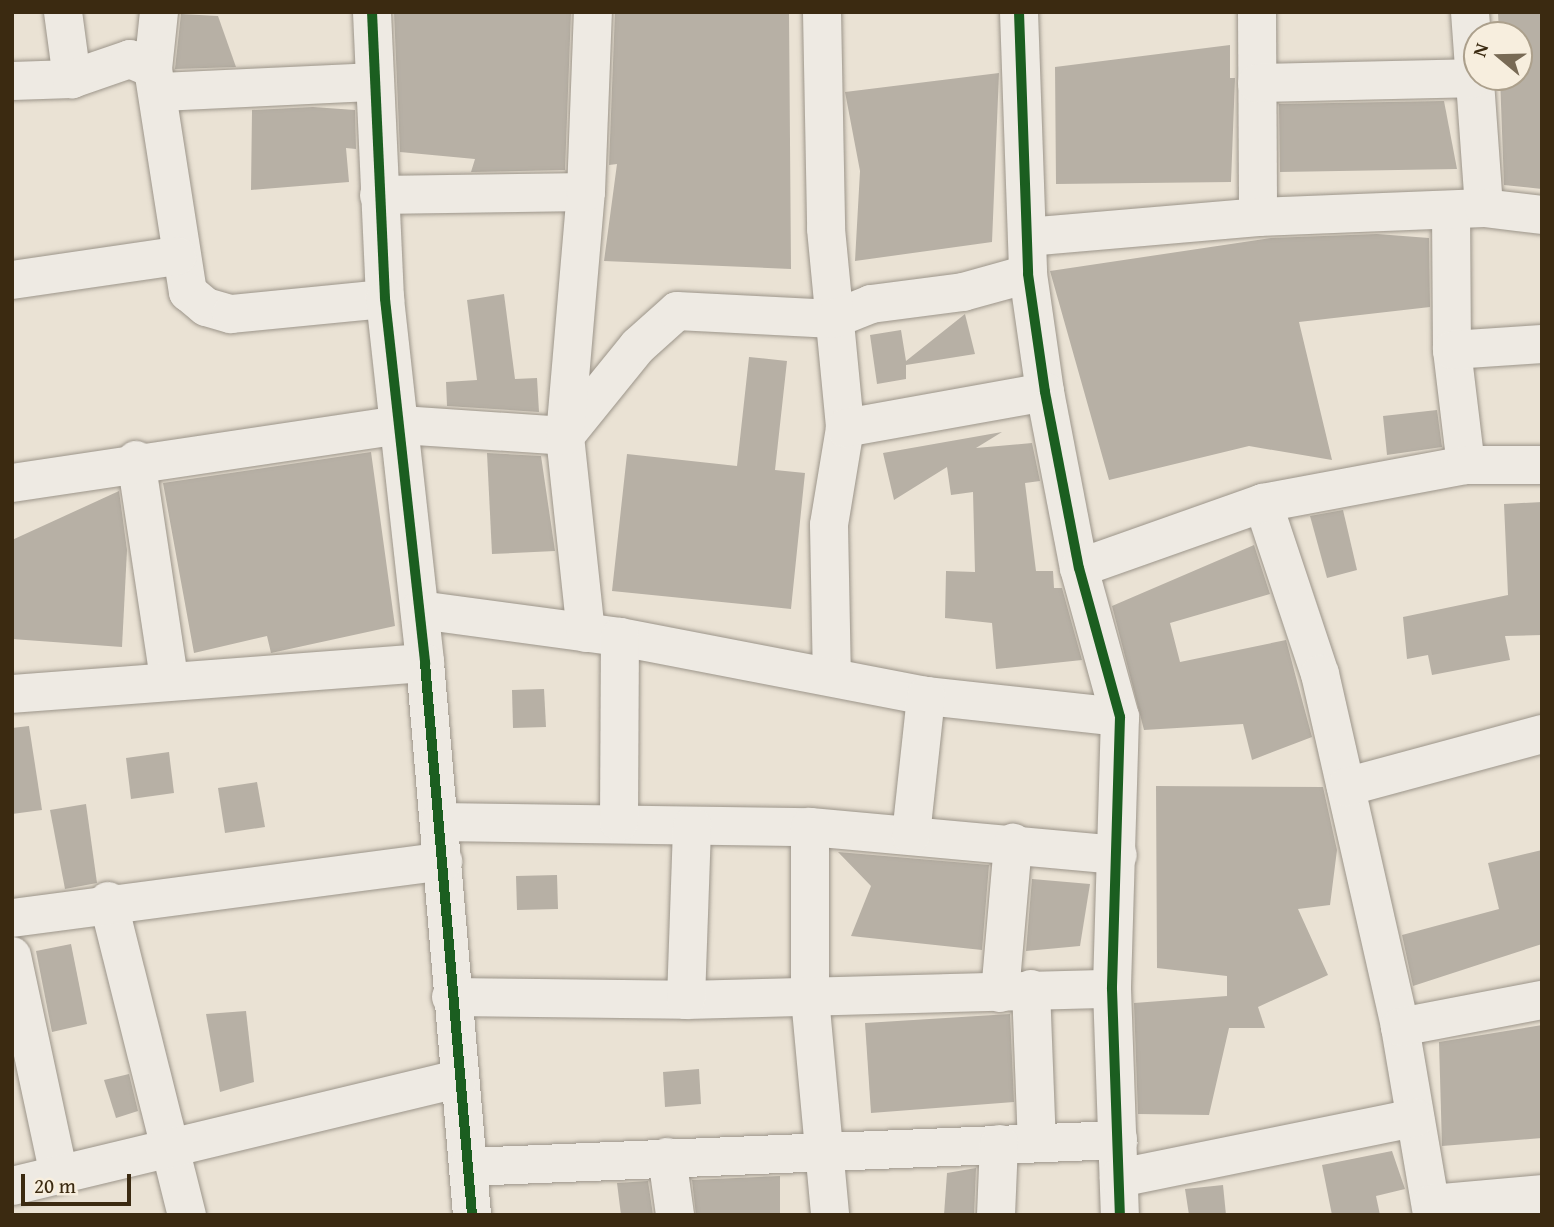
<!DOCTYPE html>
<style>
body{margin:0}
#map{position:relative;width:1554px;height:1227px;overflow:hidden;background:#eae2d4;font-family:"Gentium Book Plus",serif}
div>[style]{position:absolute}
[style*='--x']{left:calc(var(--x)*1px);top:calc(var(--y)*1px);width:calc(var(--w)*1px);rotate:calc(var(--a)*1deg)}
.building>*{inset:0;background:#b7b0a5}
.roads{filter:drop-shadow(0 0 2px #9c958a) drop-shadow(0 0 2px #9c958a)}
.minor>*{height:38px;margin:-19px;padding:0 19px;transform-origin:19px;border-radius:19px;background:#eeeae3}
.cycleway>*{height:10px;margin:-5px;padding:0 5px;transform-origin:5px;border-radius:5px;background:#1b5e20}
span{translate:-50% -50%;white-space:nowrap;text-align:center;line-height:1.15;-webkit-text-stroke:6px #f7eede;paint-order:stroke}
.frame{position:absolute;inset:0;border:14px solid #3b2a11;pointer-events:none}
.north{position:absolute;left:1463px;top:21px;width:70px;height:70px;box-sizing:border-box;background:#f7eede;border:2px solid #aca08c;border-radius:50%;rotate:289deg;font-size:19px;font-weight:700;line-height:28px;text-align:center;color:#3b2a11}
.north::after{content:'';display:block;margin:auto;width:24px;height:32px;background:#786a55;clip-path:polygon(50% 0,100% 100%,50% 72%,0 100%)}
.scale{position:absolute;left:21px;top:1174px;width:110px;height:32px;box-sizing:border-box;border:4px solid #3b2a11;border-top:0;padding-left:9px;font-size:21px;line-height:24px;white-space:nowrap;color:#3b2a11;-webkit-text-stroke:5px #f7eede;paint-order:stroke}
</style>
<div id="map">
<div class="building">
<i style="clip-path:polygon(394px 12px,571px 12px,565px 170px,471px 172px,475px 159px,400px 152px)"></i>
<i style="clip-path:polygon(615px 12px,789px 12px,791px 269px,604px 261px,617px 164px,609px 165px)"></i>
<i style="clip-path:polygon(1498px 12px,1542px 12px,1542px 189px,1504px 185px,1500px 77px,1519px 77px,1519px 35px,1499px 35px)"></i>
<i style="clip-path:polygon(181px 14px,218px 16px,236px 67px,175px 69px)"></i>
<i style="clip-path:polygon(1230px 45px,1230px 78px,1235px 78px,1231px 182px,1056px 184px,1055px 67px)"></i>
<i style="clip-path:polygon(999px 73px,992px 242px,855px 261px,860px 171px,845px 92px)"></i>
<i style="clip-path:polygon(1444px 101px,1457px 169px,1280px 172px,1279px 104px)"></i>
<i style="clip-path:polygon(313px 107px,355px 110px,356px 149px,346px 148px,349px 182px,251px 190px,252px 110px)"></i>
<i style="clip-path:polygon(1377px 234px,1429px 238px,1430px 307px,1299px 322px,1332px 460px,1249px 446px,1109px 480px,1050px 271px,1271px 238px)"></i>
<i style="clip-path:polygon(504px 294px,515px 379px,537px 378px,539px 412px,447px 406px,446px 382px,477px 380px,467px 300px)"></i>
<i style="clip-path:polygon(965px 314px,975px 354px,906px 365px,906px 379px,877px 384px,870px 335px,901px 330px,906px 361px)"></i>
<i style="clip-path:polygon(749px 357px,787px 361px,775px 470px,805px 473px,791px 609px,612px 591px,627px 454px,737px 466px)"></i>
<i style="clip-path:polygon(1437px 410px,1442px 447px,1387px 455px,1383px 416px)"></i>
<i style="clip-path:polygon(1002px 432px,976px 448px,1032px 443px,1040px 481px,1025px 483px,1036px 571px,1053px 571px,1054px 588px,1062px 588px,1082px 660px,996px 669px,992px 623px,945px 618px,946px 571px,975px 572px,973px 492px,951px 495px,947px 467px,894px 500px,883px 453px)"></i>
<i style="clip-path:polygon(371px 452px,395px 626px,271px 653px,267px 636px,194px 653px,163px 483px)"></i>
<i style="clip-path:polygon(487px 453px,541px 456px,555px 551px,492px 554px)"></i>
<i style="clip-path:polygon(119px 491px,127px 550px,122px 647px,12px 639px,12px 540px)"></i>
<i style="clip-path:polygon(1542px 502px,1542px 635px,1505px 636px,1510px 660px,1432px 675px,1428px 655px,1407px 659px,1403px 617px,1508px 595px,1504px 504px)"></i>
<i style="clip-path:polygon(1343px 510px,1357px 570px,1327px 578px,1310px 516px)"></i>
<i style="clip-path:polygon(1254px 545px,1270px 594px,1170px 623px,1180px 662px,1286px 640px,1312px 737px,1252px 760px,1243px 724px,1144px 730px,1112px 606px)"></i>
<i style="clip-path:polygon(544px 689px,546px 727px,513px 728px,512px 690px)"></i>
<i style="clip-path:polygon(29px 726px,42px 810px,12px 814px,12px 728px)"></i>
<i style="clip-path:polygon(169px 752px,174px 793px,131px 799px,126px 758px)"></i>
<i style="clip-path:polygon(257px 782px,265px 827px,225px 833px,218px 788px)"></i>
<i style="clip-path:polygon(1156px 786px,1323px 787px,1337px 850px,1330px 905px,1298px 909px,1328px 975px,1258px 1007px,1265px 1028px,1229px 1028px,1209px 1115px,1138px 1114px,1134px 1003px,1227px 996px,1227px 976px,1157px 968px)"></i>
<i style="clip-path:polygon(86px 804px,97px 883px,65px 889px,50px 810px)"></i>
<i style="clip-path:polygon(1542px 850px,1542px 944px,1413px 986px,1402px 935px,1499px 909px,1488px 863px)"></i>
<i style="clip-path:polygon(838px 852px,989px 865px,982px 950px,851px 936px,871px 886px)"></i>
<i style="clip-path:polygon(557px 875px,558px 909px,517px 910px,516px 876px)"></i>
<i style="clip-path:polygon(1032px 879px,1090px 884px,1080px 946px,1026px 951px)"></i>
<i style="clip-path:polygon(71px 944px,87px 1024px,52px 1032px,36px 951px)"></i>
<i style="clip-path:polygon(246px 1011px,254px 1082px,220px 1092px,206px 1014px)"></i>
<i style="clip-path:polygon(1010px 1014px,1014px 1102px,871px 1113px,865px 1023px)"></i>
<i style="clip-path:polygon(1542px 1025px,1542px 1138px,1442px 1146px,1439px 1042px)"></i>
<i style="clip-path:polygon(699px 1069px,701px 1104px,665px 1107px,663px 1072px)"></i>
<i style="clip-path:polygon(129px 1074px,138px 1111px,116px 1118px,104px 1080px)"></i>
<i style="clip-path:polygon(1392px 1151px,1405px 1189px,1376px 1196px,1380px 1215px,1332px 1215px,1322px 1165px)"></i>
<i style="clip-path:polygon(976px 1168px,974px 1215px,944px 1215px,947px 1173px)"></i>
<i style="clip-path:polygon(780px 1176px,780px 1215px,696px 1215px,692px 1180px)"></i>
<i style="clip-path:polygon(648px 1181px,653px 1215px,621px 1215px,617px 1183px)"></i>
<i style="clip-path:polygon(1223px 1185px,1226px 1215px,1189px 1215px,1185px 1189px)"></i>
</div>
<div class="roads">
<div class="minor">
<i style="--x:63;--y:12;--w:68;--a:82.3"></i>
<i style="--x:159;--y:12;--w:57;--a:96"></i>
<i style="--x:153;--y:69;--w:226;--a:81.1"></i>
<i style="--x:188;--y:292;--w:23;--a:40"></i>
<i style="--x:206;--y:307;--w:26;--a:16"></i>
<i style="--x:231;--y:314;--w:155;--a:-5.6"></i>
<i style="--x:372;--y:12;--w:287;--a:87.4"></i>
<i style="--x:385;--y:299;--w:366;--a:83.7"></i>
<i style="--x:425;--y:663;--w:554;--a:85.13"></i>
<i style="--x:822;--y:12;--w:217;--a:88.9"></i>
<i style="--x:826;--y:229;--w:200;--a:84.5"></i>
<i style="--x:845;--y:428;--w:98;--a:99.4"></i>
<i style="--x:829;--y:525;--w:150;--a:88.9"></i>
<i style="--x:1019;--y:12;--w:262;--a:88"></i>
<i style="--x:1028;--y:274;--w:119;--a:81.8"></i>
<i style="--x:1045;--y:392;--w:179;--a:79.1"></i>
<i style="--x:1079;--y:568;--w:155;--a:74.6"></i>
<i style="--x:1120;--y:717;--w:272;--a:91.7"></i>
<i style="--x:1112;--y:989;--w:226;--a:88"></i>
<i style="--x:1257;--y:12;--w:205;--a:89.7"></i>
<i style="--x:1470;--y:12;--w:196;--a:85.9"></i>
<i style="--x:12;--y:81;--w:60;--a:-1.9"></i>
<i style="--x:72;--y:79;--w:61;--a:-19"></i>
<i style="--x:130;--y:59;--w:25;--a:23"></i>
<i style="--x:1257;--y:83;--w:216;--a:-1.3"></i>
<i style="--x:161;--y:92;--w:210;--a:-2.7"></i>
<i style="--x:379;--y:195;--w:207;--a:-0.8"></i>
<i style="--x:1451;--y:210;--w:140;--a:89.6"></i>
<i style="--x:1452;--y:350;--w:116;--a:83.1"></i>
<i style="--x:1027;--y:237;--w:232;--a:-4.9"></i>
<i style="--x:1258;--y:217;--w:226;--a:-2.3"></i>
<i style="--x:1484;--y:208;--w:58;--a:6.9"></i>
<i style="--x:12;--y:280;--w:167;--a:-8.3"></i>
<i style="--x:1452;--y:350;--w:90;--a:-3.8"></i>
<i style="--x:845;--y:428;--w:203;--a:-10.2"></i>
<i style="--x:565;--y:436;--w:116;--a:-51"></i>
<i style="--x:638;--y:346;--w:52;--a:-41.9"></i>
<i style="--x:677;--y:311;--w:157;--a:2.9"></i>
<i style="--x:834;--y:319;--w:40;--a:-22"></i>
<i style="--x:871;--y:304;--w:93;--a:-7.4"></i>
<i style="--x:963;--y:292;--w:67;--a:-15.5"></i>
<i style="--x:136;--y:460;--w:221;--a:81.4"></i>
<i style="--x:12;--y:483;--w:393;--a:-8.5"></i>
<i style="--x:401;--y:425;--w:164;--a:3.8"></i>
<i style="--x:1263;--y:503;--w:180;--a:71.6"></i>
<i style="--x:1320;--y:674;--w:362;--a:77.2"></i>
<i style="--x:1400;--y:1027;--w:191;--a:80.3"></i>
<i style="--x:1079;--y:568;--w:195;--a:-19.5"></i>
<i style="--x:1263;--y:503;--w:207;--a:-10.6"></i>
<i style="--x:1466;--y:465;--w:76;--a:0"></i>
<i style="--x:420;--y:610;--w:202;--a:7.7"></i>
<i style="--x:620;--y:637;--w:312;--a:10.9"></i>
<i style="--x:926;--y:696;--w:195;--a:6.2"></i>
<i style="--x:586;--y:633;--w:198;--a:-96.1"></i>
<i style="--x:565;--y:436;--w:245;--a:-85.1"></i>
<i style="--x:586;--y:192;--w:180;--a:-87.8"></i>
<i style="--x:12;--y:694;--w:414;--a:-4.3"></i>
<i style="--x:1346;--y:787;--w:203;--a:-15.1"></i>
<i style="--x:440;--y:822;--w:370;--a:0.8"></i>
<i style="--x:810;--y:827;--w:309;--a:5.2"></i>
<i style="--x:619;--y:822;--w:185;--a:-89.7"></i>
<i style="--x:810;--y:827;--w:171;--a:90"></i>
<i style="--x:810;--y:998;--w:218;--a:84.7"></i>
<i style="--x:911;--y:835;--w:140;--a:-83.8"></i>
<i style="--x:108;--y:901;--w:324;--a:75.9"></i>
<i style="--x:12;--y:918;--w:435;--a:-7.5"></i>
<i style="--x:12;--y:956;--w:224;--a:77.9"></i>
<i style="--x:1031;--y:989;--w:154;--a:87.8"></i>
<i style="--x:1000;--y:993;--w:151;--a:-85"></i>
<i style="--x:451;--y:997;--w:235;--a:0.7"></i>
<i style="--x:686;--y:1000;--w:426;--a:-1.5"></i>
<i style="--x:686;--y:1000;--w:174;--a:-88"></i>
<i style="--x:1400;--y:1027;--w:145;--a:-10.8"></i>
<i style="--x:667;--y:1157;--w:59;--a:82.1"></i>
<i style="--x:468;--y:1167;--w:651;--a:-2.38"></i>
<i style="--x:1119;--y:1178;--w:302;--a:-11.5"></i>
<i style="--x:12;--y:1186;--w:458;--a:-13.5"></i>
<i style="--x:1431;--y:1204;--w:111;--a:-5.1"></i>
<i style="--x:996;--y:1215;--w:71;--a:-87.6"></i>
</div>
</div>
<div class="cycleway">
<i style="--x:372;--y:12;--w:287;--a:87.4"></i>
<i style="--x:385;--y:299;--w:366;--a:83.7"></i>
<i style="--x:425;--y:663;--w:554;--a:85.13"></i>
<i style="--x:1019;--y:12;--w:262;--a:88"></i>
<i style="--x:1028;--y:274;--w:119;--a:81.8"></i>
<i style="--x:1045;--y:392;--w:179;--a:79.1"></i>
<i style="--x:1079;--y:568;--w:155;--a:74.6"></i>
<i style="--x:1120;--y:717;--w:272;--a:91.7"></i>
<i style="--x:1112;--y:989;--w:226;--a:88"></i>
</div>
<div class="frame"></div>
<div class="north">N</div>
<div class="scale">20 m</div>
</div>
